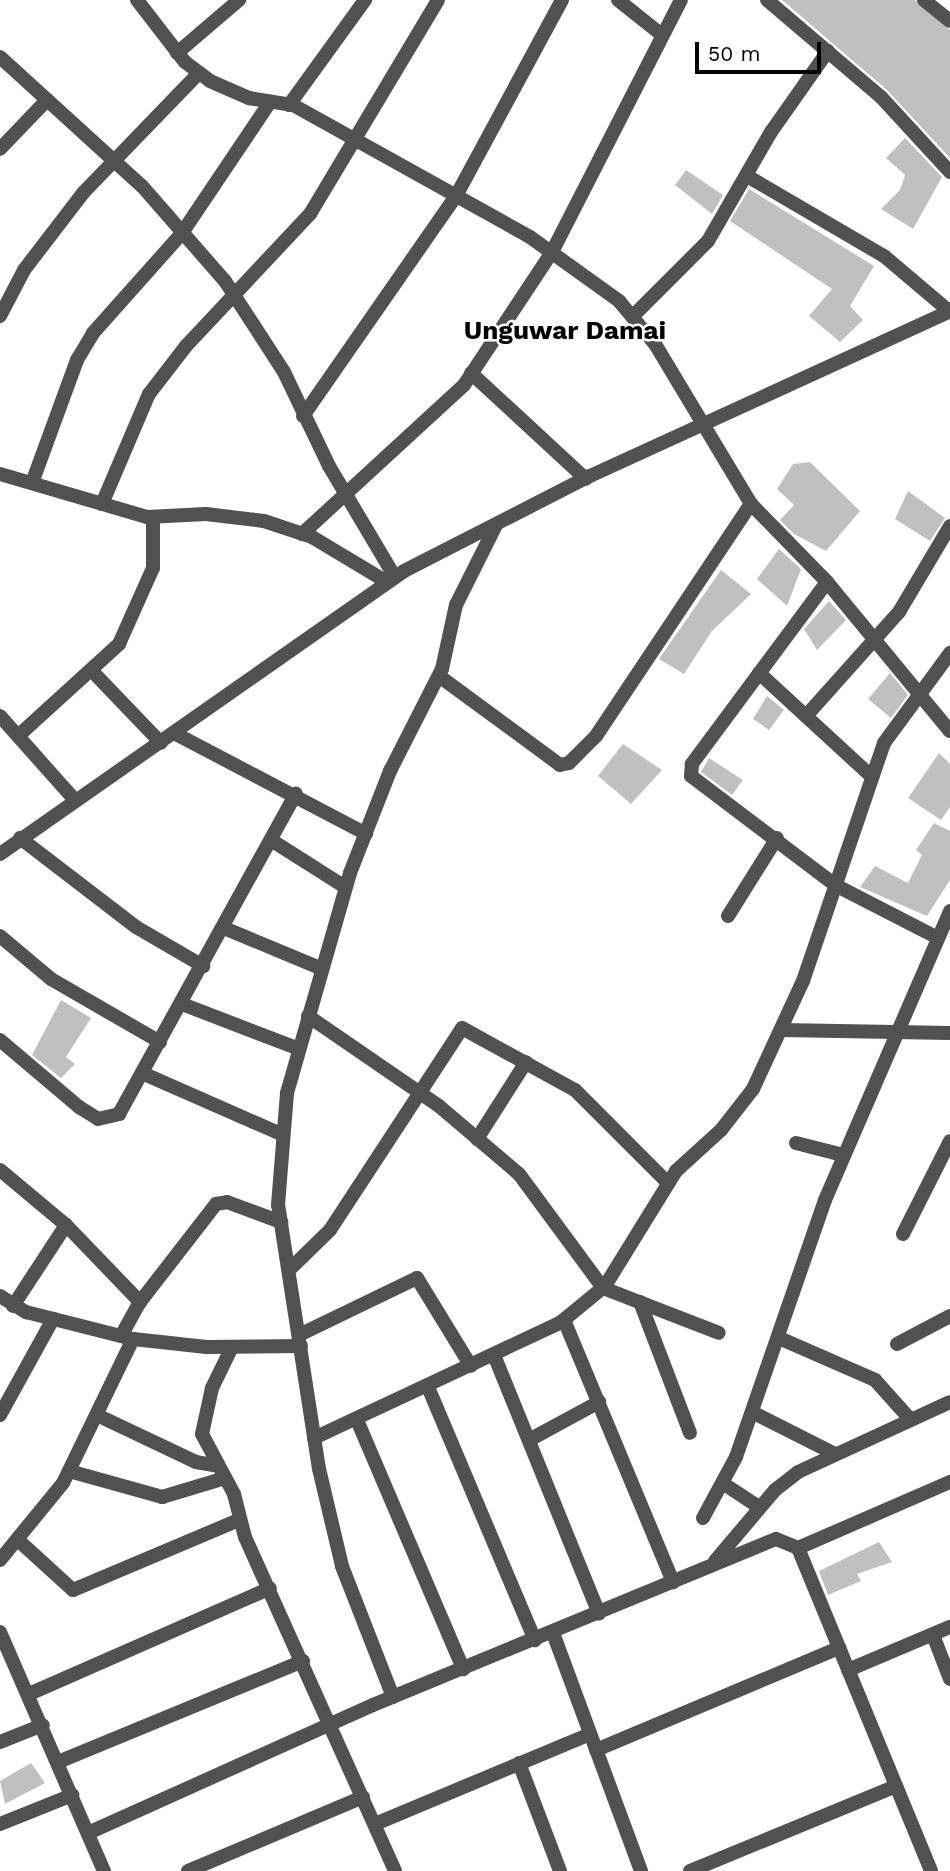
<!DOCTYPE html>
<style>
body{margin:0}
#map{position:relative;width:950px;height:1871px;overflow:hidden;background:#fff;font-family:"Work Sans",sans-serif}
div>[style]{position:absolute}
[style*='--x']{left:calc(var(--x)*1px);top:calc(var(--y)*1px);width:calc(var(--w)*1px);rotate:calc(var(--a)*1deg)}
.building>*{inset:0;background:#c0c0c0}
.minor>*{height:14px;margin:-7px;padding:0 7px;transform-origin:7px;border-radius:7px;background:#515151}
span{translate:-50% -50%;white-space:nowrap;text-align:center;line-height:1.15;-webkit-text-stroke:5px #fff;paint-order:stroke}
.district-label{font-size:26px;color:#000;font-weight:700}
.scale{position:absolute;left:695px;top:42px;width:126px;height:32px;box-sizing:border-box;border:4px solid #000;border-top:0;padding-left:9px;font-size:21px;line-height:24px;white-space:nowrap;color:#000;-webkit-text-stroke:5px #fff;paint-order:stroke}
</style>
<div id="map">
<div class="building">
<i style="clip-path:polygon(782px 0,915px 0,950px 30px,950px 158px,887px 90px)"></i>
<i style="clip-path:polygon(905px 138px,942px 177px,913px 229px,881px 209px,900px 190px,905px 175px,886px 158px)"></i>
<i style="clip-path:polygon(686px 170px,723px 195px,712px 214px,675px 185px)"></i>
<i style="clip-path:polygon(749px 189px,874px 266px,850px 306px,863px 320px,840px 342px,809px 316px,832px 289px,730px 221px)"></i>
<i style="clip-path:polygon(810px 462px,860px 511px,826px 551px,794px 534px,780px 520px,794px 505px,777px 489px,793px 464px)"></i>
<i style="clip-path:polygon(908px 491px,945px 518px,930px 541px,895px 519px)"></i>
<i style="clip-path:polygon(779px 549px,801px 569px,787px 606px,757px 579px)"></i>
<i style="clip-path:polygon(721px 570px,751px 594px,712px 631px,684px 674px,659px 659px)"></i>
<i style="clip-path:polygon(829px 601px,846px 620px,817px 650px,804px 629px)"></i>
<i style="clip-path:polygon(890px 673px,908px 695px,891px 718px,868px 699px)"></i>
<i style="clip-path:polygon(767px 696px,784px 710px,769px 730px,753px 719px)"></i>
<i style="clip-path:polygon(623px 744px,662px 770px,631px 804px,598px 776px)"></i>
<i style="clip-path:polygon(939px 753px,950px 764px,950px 807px,941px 820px,908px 798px)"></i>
<i style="clip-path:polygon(709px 758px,743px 780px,732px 795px,701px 772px)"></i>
<i style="clip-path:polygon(934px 823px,950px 831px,950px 880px,927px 916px,860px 887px,875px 866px,908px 883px,922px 855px,916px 850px)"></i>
<i style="clip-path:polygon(61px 1000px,91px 1018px,66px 1057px,75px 1064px,61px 1078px,32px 1055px)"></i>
<i style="clip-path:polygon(879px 1542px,892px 1562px,857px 1574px,861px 1581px,828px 1595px,819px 1571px)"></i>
<i style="clip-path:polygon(31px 1763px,45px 1783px,5px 1804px,0 1781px)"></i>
</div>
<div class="minor">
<i style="--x:137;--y:0;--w:78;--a:52.3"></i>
<i style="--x:185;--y:62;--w:31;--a:37"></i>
<i style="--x:210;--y:81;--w:43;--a:23.6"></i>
<i style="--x:249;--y:98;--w:45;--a:9"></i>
<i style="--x:293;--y:105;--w:271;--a:29.1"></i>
<i style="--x:530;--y:237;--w:110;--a:35.7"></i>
<i style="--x:619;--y:301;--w:56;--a:50.1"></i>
<i style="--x:655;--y:344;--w:187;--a:59"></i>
<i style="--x:751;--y:504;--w:109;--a:45.7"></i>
<i style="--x:827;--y:582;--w:193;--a:50.5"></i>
<i style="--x:618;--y:0;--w:56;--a:38.5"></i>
<i style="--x:767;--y:0;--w:150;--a:40.4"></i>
<i style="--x:881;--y:97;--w:102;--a:47.4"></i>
<i style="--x:924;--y:0;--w:33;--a:39"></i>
<i style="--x:177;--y:53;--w:82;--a:-40.5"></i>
<i style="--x:0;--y:57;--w:192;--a:42.3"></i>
<i style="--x:142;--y:186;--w:126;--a:48.9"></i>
<i style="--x:225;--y:281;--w:108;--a:57"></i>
<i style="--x:284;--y:372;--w:104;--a:64.4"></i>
<i style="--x:329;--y:466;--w:129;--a:59.3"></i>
<i style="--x:289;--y:105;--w:130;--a:-54.1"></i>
<i style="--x:0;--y:149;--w:68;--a:-46.2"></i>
<i style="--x:747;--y:176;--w:159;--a:30.3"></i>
<i style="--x:884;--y:256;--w:87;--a:40.3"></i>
<i style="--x:634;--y:315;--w:105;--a:-45"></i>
<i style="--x:708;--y:241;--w:126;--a:-60"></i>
<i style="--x:771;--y:132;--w:99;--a:-54.9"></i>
<i style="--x:0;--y:316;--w:52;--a:-62.4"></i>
<i style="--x:24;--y:270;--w:97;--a:-52.5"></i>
<i style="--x:83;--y:193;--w:167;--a:-46"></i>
<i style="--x:471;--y:373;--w:156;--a:42.7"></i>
<i style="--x:303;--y:416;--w:268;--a:-55.2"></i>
<i style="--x:456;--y:196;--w:223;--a:-61.6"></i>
<i style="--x:0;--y:474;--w:153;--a:16.3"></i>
<i style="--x:147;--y:517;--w:59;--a:-2.9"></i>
<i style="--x:206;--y:514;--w:58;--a:6.9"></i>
<i style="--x:264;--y:521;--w:51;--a:18.4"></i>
<i style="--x:312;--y:537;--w:87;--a:31"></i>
<i style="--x:32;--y:483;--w:131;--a:-69.9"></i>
<i style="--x:77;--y:360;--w:31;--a:-59"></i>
<i style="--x:93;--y:333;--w:134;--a:-48.3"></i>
<i style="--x:182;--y:233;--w:158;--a:-56.1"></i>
<i style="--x:102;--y:504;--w:120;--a:-66.9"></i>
<i style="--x:149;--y:394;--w:61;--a:-52.4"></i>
<i style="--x:186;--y:346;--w:181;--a:-46.8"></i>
<i style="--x:310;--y:214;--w:249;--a:-59.1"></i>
<i style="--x:302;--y:534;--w:220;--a:-42.6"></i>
<i style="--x:464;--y:385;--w:159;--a:-56.5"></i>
<i style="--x:552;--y:252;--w:283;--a:-62.9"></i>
<i style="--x:827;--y:582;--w:227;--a:126.6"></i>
<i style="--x:692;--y:764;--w:12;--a:95"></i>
<i style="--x:691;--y:776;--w:181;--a:37.1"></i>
<i style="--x:835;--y:885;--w:114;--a:27.2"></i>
<i style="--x:93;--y:672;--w:98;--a:46.2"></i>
<i style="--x:759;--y:673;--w:151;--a:42.6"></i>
<i style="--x:439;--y:676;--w:150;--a:36.3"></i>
<i style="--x:560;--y:765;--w:9;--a:-13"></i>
<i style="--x:569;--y:763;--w:38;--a:-45"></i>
<i style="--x:596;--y:736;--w:279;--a:-56.3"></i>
<i style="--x:0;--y:716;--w:111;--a:48.3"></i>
<i style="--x:806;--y:716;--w:140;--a:-48.2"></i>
<i style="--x:899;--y:612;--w:100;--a:-59.3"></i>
<i style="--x:174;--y:733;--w:217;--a:27.7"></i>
<i style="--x:18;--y:736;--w:137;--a:-42.3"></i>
<i style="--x:119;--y:644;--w:83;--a:-65.9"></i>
<i style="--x:153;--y:568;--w:51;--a:-90"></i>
<i style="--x:20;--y:838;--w:146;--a:37.5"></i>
<i style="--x:136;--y:927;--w:78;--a:30.2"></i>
<i style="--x:271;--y:840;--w:88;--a:32.4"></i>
<i style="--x:0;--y:854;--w:493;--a:-35"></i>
<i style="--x:404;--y:571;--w:209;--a:-27.1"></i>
<i style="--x:590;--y:476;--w:396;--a:-24.6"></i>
<i style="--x:728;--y:916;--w:92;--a:-57.9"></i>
<i style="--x:224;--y:928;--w:104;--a:22.6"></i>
<i style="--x:0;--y:936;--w:67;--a:40.1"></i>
<i style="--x:51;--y:979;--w:126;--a:30"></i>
<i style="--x:182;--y:1004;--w:125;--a:21"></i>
<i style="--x:308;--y:1016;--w:159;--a:34.5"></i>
<i style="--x:439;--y:1106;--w:105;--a:40.4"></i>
<i style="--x:519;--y:1174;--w:142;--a:53.6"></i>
<i style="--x:603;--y:1288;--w:124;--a:21.2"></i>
<i style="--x:782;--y:1030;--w:168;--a:1"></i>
<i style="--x:0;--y:1040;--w:104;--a:40.3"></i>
<i style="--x:79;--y:1107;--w:22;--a:32"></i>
<i style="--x:98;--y:1119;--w:22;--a:-13"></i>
<i style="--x:119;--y:1114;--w:366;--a:-61.1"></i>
<i style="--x:142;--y:1073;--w:154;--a:23.7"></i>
<i style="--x:477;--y:1139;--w:91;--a:-57.5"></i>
<i style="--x:796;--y:1143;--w:49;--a:14.3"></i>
<i style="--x:0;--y:1170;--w:86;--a:39.8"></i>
<i style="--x:66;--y:1225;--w:107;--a:46.1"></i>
<i style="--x:903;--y:1234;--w:104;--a:-63.2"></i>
<i style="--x:289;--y:1270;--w:57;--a:-44.3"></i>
<i style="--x:330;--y:1230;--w:241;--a:-56.8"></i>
<i style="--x:462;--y:1028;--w:129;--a:28.8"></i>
<i style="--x:575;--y:1090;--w:132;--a:45"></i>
<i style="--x:0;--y:1296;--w:31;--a:32"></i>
<i style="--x:26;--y:1312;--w:110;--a:14.2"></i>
<i style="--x:133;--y:1339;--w:74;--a:6.2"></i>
<i style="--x:207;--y:1347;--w:94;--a:-0.6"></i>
<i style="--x:640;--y:1302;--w:140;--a:69.1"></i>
<i style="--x:13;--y:1306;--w:97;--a:-56.8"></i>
<i style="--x:564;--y:1320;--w:284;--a:67.4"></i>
<i style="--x:299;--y:1335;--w:131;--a:-25.8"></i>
<i style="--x:417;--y:1278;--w:103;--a:58.5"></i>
<i style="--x:121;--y:1336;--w:39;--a:-61"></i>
<i style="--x:140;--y:1302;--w:124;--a:-52.2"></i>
<i style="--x:216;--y:1204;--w:11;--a:-10"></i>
<i style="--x:227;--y:1202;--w:58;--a:20.3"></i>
<i style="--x:779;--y:1338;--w:105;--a:23.6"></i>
<i style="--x:875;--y:1380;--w:52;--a:48.1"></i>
<i style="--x:897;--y:1344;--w:60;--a:-27.8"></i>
<i style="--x:232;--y:1347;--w:46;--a:116"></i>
<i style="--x:212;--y:1388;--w:47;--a:102.3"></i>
<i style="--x:202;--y:1434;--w:68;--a:61.9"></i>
<i style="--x:234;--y:1494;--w:44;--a:75.7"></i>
<i style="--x:245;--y:1537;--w:366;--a:65.8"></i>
<i style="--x:494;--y:1355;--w:279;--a:67.9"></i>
<i style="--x:428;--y:1387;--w:275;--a:67.1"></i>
<i style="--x:752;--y:1412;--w:93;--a:26.8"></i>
<i style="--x:0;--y:1415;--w:110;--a:-61.1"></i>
<i style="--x:99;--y:1416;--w:107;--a:25.4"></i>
<i style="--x:196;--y:1462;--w:22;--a:10"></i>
<i style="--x:357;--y:1420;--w:271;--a:66.9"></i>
<i style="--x:314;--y:1438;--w:272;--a:-25.1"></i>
<i style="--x:560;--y:1323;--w:58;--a:-39.4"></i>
<i style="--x:605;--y:1286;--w:135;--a:-58.3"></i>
<i style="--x:676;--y:1171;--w:61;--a:-42.3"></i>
<i style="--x:721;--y:1130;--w:52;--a:-52"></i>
<i style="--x:753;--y:1089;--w:119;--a:-65.2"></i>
<i style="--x:803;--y:981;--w:251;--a:-71.2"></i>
<i style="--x:884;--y:743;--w:112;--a:-53.7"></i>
<i style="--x:529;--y:1440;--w:80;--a:-28.5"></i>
<i style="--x:69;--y:1471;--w:97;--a:15.6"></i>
<i style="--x:162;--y:1497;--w:66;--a:-16.8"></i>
<i style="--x:724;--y:1484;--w:42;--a:33.3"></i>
<i style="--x:703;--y:1518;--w:69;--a:-61.6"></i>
<i style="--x:736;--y:1457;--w:272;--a:-70.9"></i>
<i style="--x:825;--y:1200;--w:315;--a:-66.6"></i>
<i style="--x:18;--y:1540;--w:74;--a:42.3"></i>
<i style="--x:73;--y:1590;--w:180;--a:-22.9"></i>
<i style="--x:798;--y:1548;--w:166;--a:-23.5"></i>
<i style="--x:0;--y:1560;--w:99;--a:-50.7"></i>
<i style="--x:63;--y:1483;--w:160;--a:-64.1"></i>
<i style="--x:715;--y:1561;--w:93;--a:-49.8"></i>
<i style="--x:775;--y:1490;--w:29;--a:-38"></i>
<i style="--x:798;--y:1472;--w:167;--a:-24.7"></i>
<i style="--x:0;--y:1632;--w:261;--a:66.5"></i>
<i style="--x:553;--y:1633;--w:254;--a:69.7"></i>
<i style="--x:933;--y:1635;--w:47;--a:68.9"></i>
<i style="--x:848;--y:1670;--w:111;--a:-22.9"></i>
<i style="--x:29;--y:1694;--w:263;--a:-23.7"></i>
<i style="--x:393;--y:1697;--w:141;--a:-111.3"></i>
<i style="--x:342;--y:1566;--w:100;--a:-103.3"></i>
<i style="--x:319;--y:1469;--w:267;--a:-98.8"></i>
<i style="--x:278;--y:1205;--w:112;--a:-85.4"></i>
<i style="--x:287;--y:1093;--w:229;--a:-74"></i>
<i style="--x:350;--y:873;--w:110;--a:-68.6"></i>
<i style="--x:390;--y:771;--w:114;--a:-63"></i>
<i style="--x:442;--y:669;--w:66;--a:-77.7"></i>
<i style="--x:456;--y:605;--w:89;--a:-63.4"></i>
<i style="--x:0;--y:1742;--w:46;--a:-21.6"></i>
<i style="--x:596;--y:1750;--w:264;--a:-22.8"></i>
<i style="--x:58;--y:1762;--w:265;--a:-22.4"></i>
<i style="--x:519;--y:1763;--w:116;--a:69.2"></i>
<i style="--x:0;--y:1824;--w:78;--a:-21.9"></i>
<i style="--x:375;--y:1824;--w:233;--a:-22.7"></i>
<i style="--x:88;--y:1833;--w:312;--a:-24.2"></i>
<i style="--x:373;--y:1705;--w:436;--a:-22.4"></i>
<i style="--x:776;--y:1539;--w:24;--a:22"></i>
<i style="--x:798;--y:1548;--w:349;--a:67.6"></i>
<i style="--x:188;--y:1871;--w:190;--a:-22.9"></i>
<i style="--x:690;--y:1871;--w:223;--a:-22.4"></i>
</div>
<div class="district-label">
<span style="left:565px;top:331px">Unguwar Damai</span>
</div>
<div class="scale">50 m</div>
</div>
